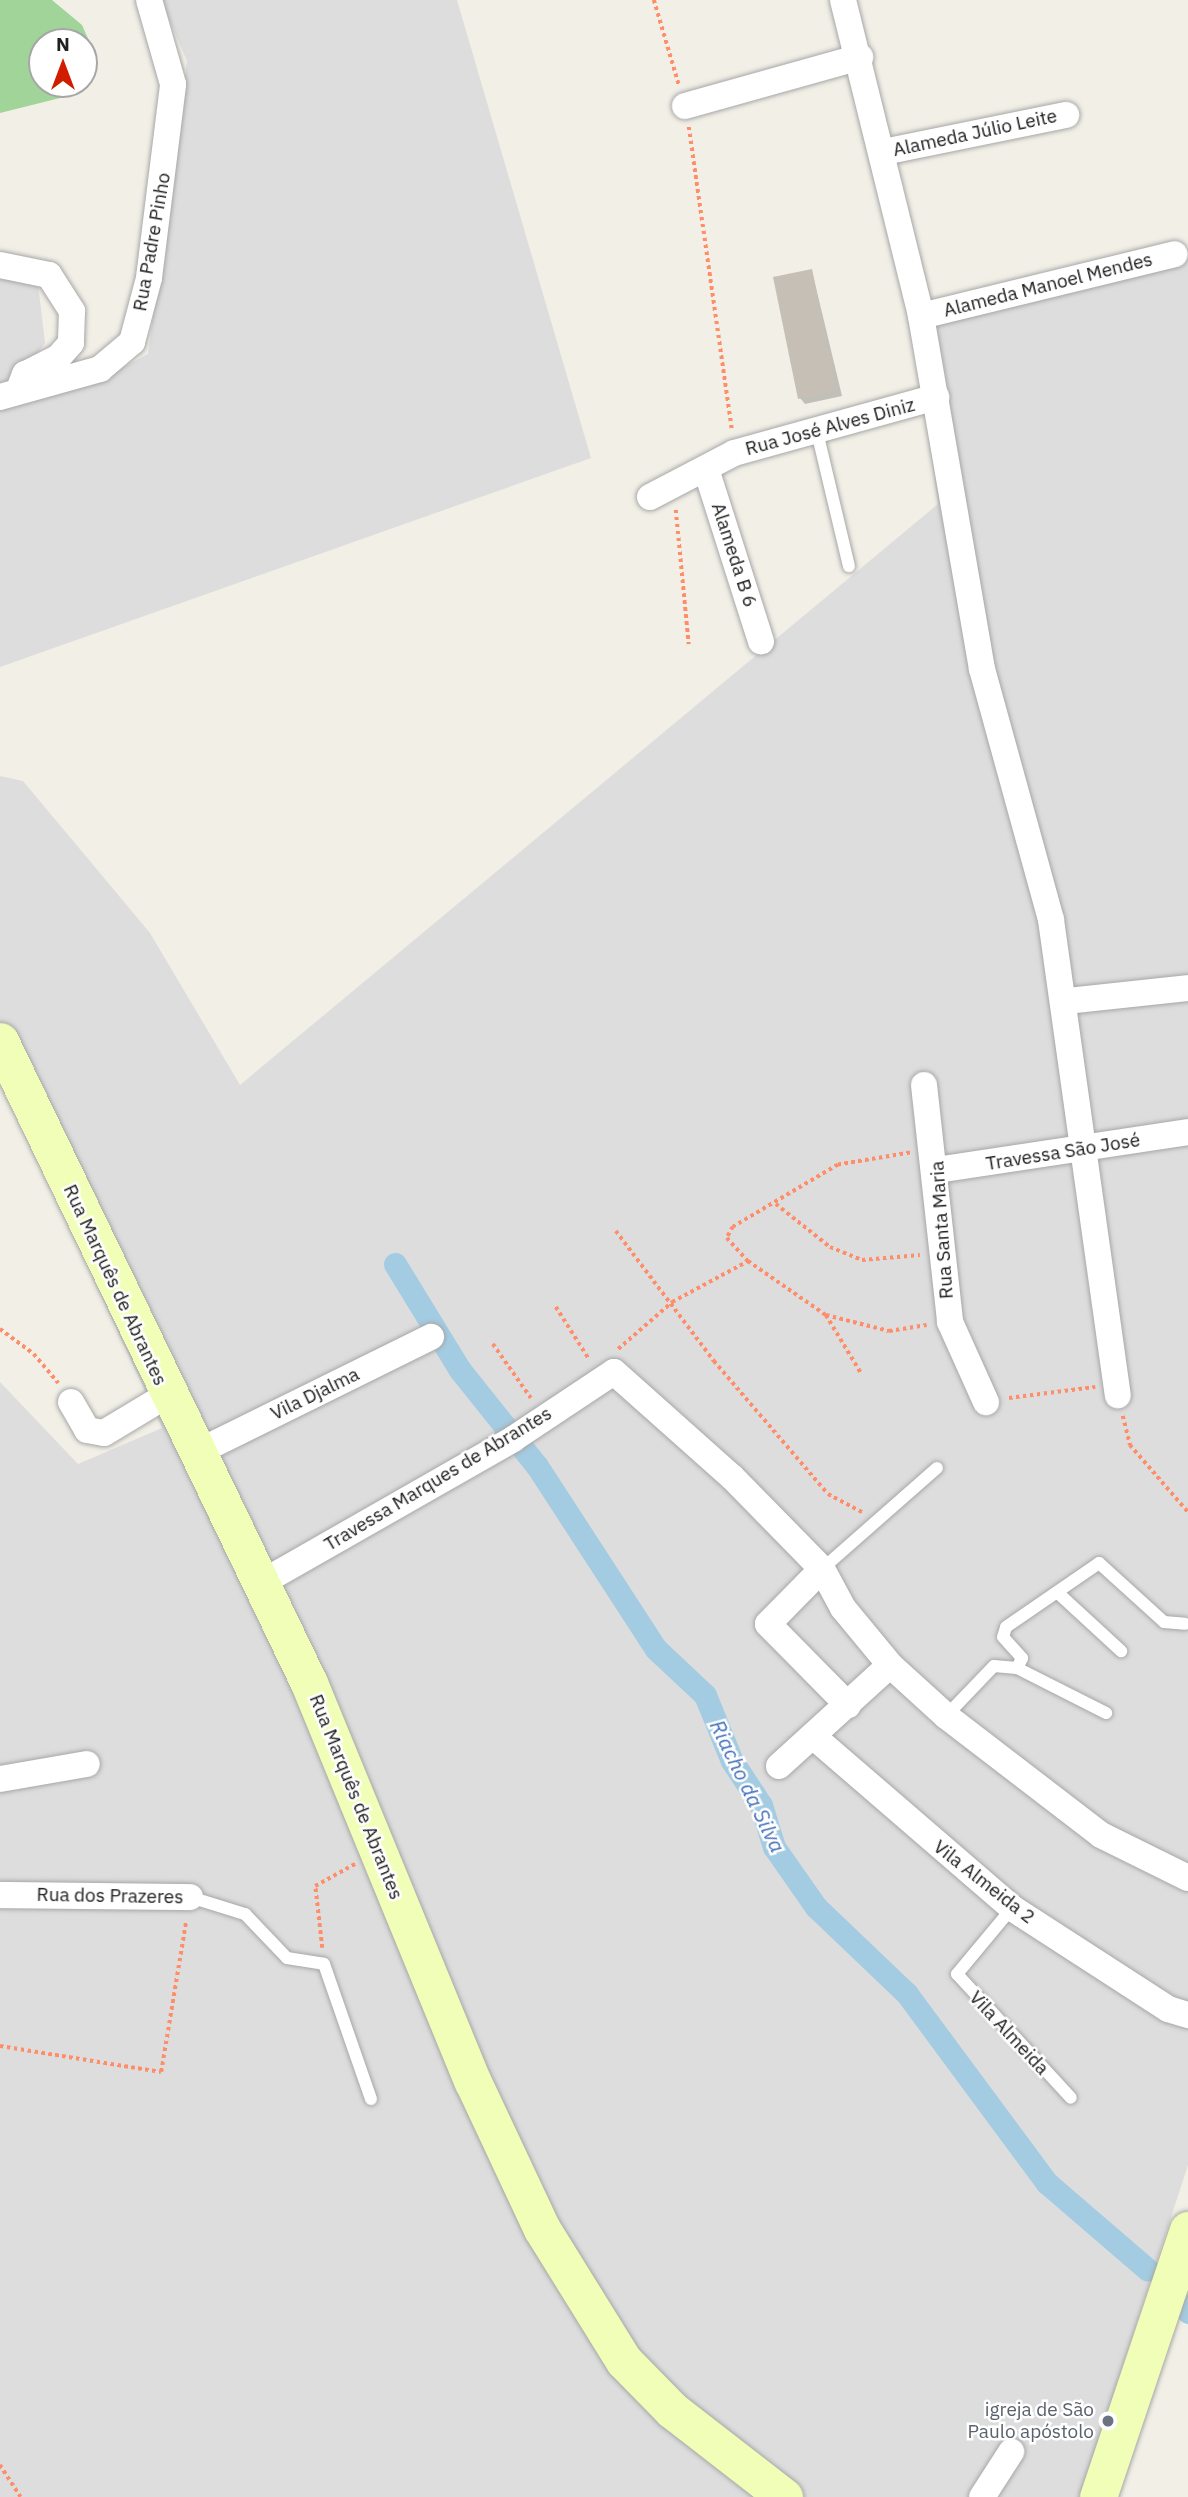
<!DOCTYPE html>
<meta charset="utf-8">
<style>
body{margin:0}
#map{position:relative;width:1188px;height:2497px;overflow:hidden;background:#f1efe6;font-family:"IBM Plex Sans",sans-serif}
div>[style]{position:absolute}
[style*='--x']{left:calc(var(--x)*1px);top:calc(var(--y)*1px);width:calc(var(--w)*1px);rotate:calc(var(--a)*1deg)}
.residential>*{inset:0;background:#dedddd}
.forest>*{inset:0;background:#a1d498}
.shadow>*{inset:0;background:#0003}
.canal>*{height:23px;margin:-11.5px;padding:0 11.5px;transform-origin:11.5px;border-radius:11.5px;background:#a3cce2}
.building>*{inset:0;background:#c6bfb5}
.path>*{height:3.5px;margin-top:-1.75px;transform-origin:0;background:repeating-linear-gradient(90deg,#ff8d6a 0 3.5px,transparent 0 7px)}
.roads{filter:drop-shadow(0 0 2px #a7a7a7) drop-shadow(0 0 2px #a7a7a7)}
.lane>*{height:12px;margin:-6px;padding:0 6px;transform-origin:6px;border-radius:6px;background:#fff}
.street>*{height:26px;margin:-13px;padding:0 13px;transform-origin:13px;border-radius:13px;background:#fff}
.secondary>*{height:37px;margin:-18.5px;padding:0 18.5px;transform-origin:18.5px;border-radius:18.5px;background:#f1feb7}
.dots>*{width:19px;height:19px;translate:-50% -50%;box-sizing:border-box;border:4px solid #fff;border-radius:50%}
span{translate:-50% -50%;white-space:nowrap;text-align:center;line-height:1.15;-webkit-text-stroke:5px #fff;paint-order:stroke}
.street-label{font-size:19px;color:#202020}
.worship-label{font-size:19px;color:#5b616d}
.right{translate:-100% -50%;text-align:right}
.water-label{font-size:21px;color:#446fb9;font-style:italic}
.north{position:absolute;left:28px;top:28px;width:70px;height:70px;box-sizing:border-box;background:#fff;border:2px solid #a6a6a6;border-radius:50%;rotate:0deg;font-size:19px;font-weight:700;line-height:28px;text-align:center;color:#202020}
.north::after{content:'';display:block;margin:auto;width:24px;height:32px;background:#d11c00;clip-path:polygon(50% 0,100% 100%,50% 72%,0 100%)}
</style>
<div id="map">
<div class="residential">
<i style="clip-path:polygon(161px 0,457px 0,591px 458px,0 667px,0 277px,38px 284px,45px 343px,11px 390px,103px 378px,148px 354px,187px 61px)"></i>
<i style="clip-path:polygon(1188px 253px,1188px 2165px,1080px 2497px,0 2497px,0 1382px,78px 1464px,162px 1428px,0 1075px,0 776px,23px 781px,150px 933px,240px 1085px,938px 504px,913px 322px)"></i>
</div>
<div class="forest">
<i style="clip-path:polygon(evenodd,0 0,52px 0,82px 25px,97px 59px,80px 93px,0 113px,0 0,42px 42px,84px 42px,84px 84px,42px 84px,42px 42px)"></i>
</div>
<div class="shadow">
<i style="clip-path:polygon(812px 271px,842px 396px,805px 404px,800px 398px)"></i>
</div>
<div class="canal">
<i style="--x:395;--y:1264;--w:124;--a:58.5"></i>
<i style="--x:460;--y:1370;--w:123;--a:51.3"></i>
<i style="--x:537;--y:1466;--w:218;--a:57"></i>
<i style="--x:656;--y:1649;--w:67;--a:43.2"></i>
<i style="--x:705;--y:1695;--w:71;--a:67.8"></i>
<i style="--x:732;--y:1761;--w:53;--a:56.6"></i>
<i style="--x:761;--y:1805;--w:44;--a:72.8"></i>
<i style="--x:774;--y:1847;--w:73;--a:55"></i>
<i style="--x:816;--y:1907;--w:126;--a:43.7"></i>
<i style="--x:907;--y:1994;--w:235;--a:53.5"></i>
<i style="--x:1047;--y:2183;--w:133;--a:40.7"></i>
<i style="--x:1180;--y:2303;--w:12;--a:48"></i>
</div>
<div class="building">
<i style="clip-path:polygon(812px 269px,837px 391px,798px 399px,773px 277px)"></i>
</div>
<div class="path">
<i style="--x:654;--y:0;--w:89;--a:73.6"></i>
<i style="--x:689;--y:127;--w:307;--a:81.9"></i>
<i style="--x:676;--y:510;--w:135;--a:84.5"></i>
<i style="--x:910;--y:1153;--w:73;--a:170.5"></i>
<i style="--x:838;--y:1165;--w:122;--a:149.4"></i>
<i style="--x:733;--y:1227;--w:13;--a:119"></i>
<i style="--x:727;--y:1238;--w:31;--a:48"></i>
<i style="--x:748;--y:1261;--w:95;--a:34.7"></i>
<i style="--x:826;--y:1315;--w:65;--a:14.3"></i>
<i style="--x:889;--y:1331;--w:38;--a:-9"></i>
<i style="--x:776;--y:1204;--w:69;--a:38.5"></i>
<i style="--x:830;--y:1247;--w:35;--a:22"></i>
<i style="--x:862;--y:1260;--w:58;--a:-4.9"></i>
<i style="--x:616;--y:1231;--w:163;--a:53"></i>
<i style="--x:714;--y:1361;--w:175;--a:49.4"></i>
<i style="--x:828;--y:1494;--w:40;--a:28"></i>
<i style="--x:556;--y:1307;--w:62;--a:57.6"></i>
<i style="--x:826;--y:1315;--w:68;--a:58.9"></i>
<i style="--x:0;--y:1329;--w:42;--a:36.3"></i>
<i style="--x:34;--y:1354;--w:38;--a:50"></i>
<i style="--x:493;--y:1344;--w:66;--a:54.9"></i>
<i style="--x:618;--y:1349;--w:72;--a:-41"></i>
<i style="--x:672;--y:1302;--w:86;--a:-28.3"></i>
<i style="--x:1009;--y:1398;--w:87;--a:-7.3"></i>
<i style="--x:1123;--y:1416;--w:30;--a:76"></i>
<i style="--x:1130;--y:1445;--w:89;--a:49.1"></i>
<i style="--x:322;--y:1948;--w:62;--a:-96.4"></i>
<i style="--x:315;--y:1886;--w:46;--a:-28.8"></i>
<i style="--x:0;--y:2046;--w:163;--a:9.2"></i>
<i style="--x:161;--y:2072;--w:153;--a:-80.6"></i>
<i style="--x:0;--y:2465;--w:38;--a:57"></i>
</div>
<div class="roads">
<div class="lane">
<i style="--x:817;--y:432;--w:138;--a:76.6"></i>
<i style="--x:822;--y:1569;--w:153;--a:-41.3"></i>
<i style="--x:1058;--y:1593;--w:86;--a:42.6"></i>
<i style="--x:1017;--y:1668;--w:100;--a:26.8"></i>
<i style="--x:946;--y:1716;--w:69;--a:-46.2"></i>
<i style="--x:994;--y:1666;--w:23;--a:5"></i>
<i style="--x:1017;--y:1668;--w:11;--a:-63"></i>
<i style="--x:1022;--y:1658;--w:28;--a:-132"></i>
<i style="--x:1003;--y:1637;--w:10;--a:-73"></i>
<i style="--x:1006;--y:1627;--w:113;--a:-34.5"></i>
<i style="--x:1099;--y:1563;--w:88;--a:42.2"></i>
<i style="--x:1164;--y:1622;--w:21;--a:5"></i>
<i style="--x:190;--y:1897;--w:58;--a:17.2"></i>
<i style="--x:245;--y:1914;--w:61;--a:46.3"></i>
<i style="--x:287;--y:1958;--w:37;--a:9"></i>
<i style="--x:324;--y:1964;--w:143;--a:70.8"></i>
<i style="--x:1012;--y:1908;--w:86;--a:129.8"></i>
<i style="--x:957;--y:1974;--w:168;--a:47.4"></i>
</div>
<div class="street">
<i style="--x:843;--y:0;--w:325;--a:76.1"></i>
<i style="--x:921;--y:316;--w:358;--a:80.2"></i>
<i style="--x:982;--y:669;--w:260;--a:74.6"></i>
<i style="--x:1051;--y:920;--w:480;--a:82"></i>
<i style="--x:685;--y:106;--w:182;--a:-15.6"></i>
<i style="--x:884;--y:152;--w:186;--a:-11.5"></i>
<i style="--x:0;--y:265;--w:50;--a:11.5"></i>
<i style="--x:49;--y:275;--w:43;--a:57.4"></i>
<i style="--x:72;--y:311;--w:32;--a:92"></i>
<i style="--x:71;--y:343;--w:18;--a:131"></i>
<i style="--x:59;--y:357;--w:38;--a:153"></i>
<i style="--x:25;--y:374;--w:17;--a:111"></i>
<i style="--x:921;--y:316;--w:261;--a:-13.7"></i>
<i style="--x:0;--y:397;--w:104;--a:-15.6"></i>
<i style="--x:100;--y:369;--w:42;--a:-40.2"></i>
<i style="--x:132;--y:342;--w:66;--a:-75.1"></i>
<i style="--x:149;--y:278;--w:195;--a:-82.9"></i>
<i style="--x:173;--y:84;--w:87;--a:-105.9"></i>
<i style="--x:706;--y:469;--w:181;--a:72.3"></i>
<i style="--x:650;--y:497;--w:95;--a:-27.6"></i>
<i style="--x:734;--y:453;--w:210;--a:-15.5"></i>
<i style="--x:1067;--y:1001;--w:122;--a:-6.1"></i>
<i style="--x:924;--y:1085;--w:238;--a:83.7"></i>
<i style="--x:950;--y:1322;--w:88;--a:65.8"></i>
<i style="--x:937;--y:1170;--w:254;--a:-8.6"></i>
<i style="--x:71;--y:1402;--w:32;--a:60"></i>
<i style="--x:87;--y:1430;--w:17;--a:10"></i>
<i style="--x:104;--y:1433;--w:74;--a:-31.1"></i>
<i style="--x:198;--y:1452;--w:260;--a:-26.3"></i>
<i style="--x:822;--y:1569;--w:77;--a:134.5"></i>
<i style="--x:768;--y:1624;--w:114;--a:45.4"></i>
<i style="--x:261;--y:1583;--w:290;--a:-29.7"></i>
<i style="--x:513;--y:1439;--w:121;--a:-33.6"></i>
<i style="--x:614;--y:1372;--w:158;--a:41.7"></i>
<i style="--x:732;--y:1477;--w:129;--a:45.6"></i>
<i style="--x:822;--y:1569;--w:44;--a:61.7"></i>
<i style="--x:843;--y:1608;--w:74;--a:50.5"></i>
<i style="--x:890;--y:1665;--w:76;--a:42.3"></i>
<i style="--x:946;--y:1716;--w:195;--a:37.5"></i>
<i style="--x:1101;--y:1835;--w:97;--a:26.3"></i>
<i style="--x:814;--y:1737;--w:262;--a:40.8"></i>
<i style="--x:1012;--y:1908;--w:186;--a:32.9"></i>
<i style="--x:1168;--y:2009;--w:21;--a:17"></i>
<i style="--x:779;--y:1766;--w:150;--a:-42.3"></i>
<i style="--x:0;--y:1779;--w:88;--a:-9.8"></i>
<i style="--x:0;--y:1895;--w:190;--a:0.6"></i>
<i style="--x:982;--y:2497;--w:54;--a:-57.2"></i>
</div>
<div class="secondary">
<i style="--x:0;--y:1041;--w:712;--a:64.3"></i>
<i style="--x:309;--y:1683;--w:431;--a:67.7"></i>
<i style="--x:473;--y:2082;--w:162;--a:64.9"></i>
<i style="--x:542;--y:2229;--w:155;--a:58.2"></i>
<i style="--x:624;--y:2361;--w:69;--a:45.6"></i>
<i style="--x:672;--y:2410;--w:142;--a:37.8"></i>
<i style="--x:1098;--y:2497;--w:282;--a:-71.4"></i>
</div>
</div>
<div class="dots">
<i style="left:1108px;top:2421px;background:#6b7280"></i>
</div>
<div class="street-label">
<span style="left:975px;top:133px;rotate:-12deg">Alameda Júlio Leite</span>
<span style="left:152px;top:242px;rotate:-80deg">Rua Padre Pinho</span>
<span style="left:1048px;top:285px;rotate:-14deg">Alameda Manoel Mendes</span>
<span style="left:830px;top:427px;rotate:-15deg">Rua José Alves Diniz</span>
<span style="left:734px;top:555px;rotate:72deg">Alameda B 6</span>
<span style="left:1063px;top:1152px;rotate:-9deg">Travessa São José</span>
<span style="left:942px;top:1230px;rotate:-94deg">Rua Santa Maria</span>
<span style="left:115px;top:1285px;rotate:65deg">Rua Marquês de Abrantes</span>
<span style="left:315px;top:1394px;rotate:-26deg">Vila Djalma</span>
<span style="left:438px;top:1479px;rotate:-31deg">Travessa Marques de Abrantes</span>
<span style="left:356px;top:1797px;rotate:68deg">Rua Marquês de Abrantes</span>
<span style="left:984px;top:1882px;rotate:38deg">Vila Almeida 2</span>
<span style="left:110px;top:1896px;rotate:1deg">Rua dos Prazeres</span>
<span style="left:1009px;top:2033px;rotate:47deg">Vila Almeida</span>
</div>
<div class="worship-label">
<span class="right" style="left:1094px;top:2421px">igreja de São<br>Paulo apóstolo</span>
</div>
<div class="water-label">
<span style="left:748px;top:1786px;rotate:64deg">Riacho da Silva</span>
</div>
<div class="north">N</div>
</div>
